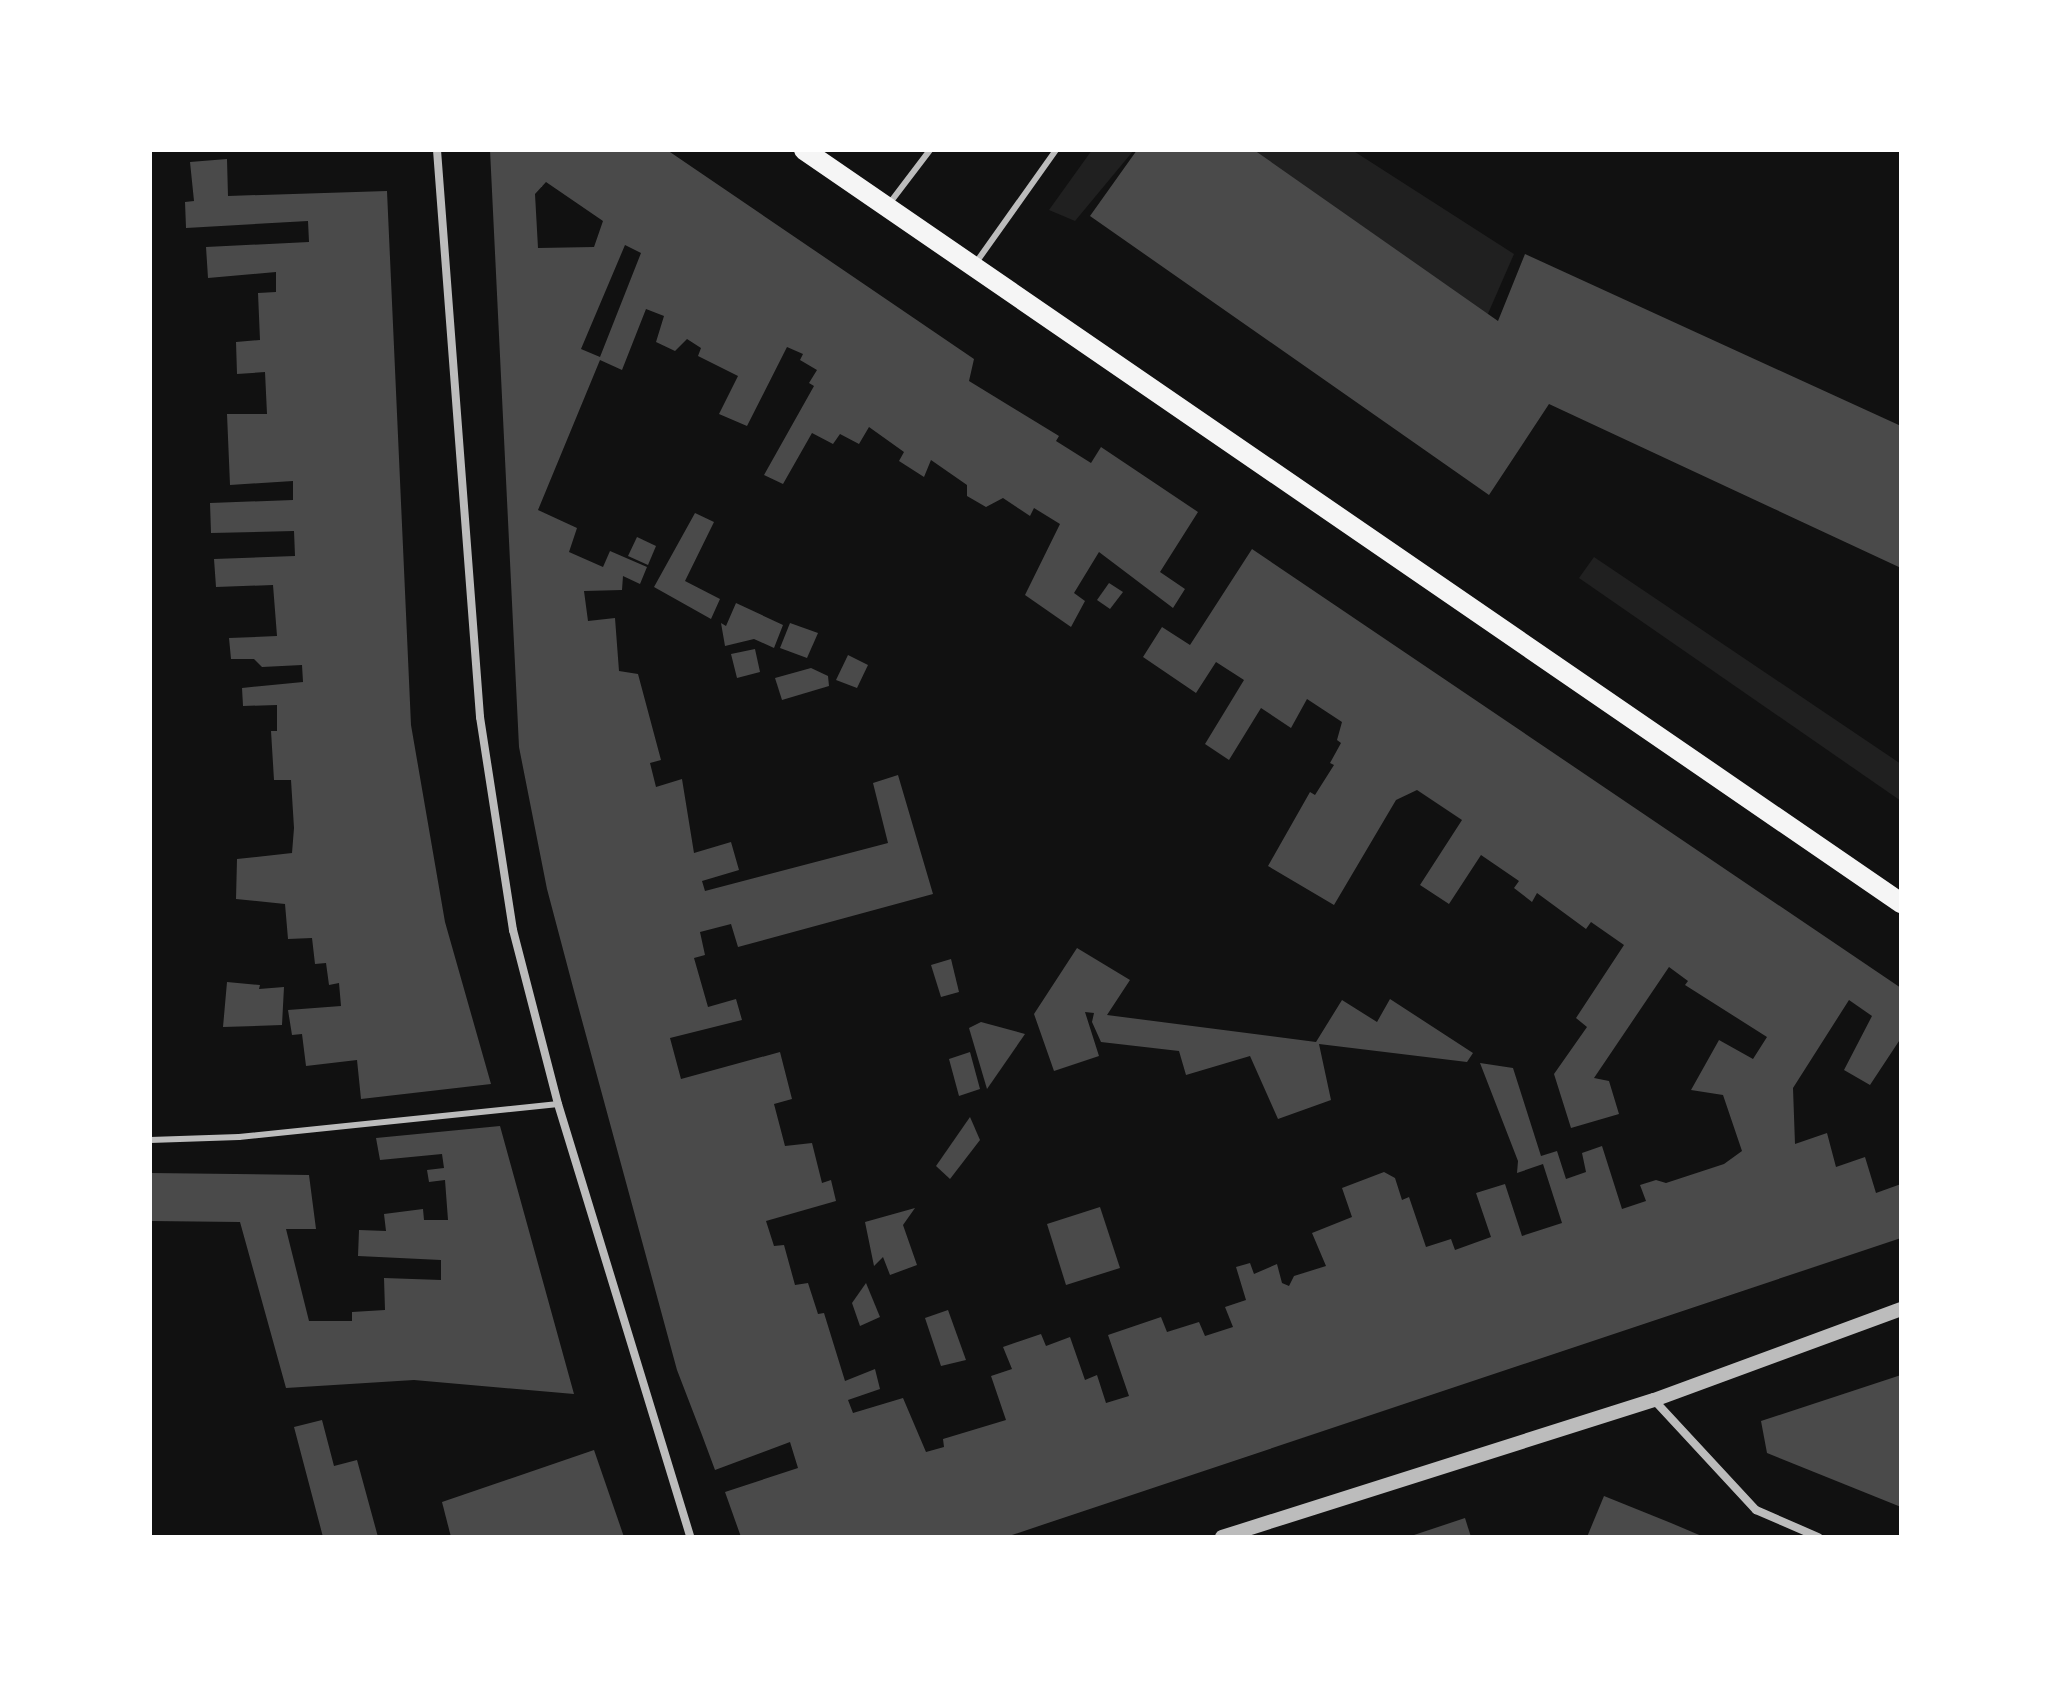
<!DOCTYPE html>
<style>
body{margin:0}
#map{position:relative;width:2051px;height:1687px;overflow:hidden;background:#111;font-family:Arial,sans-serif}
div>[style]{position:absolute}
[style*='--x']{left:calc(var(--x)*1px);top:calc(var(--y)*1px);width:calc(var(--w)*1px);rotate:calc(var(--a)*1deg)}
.green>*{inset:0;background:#202020}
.building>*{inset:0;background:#4a4a4a}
.service>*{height:6px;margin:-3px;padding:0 3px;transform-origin:3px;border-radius:3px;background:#bcbcbc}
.minor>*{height:8px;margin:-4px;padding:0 4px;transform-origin:4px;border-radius:4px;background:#bcbcbc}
.tertiary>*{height:14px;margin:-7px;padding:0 7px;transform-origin:7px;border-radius:7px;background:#bcbcbc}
.primary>*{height:20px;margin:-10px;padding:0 10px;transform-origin:10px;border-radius:10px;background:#f5f5f5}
span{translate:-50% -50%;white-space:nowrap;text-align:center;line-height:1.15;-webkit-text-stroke:6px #fff;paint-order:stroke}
.frame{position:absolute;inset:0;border:152px solid #fff;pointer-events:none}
</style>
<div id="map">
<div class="green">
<i style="clip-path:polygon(1092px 150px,1134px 150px,1075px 221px,1049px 210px)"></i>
<i style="clip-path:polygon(1237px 150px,1352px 150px,1514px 254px,1483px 325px)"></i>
<i style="clip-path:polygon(1594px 557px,1901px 764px,1901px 801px,1579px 578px)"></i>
</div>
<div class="building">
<i style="clip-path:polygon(evenodd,490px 150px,667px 150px,974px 359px,969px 381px,1059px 436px,1056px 441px,1091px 463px,1101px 447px,1198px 512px,1160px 572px,1185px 589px,1173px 608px,1099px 552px,1074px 593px,1085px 601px,1071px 627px,1025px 595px,1060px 524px,1034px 508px,1030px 516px,1003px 498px,986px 507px,967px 496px,967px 485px,931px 460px,924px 477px,899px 461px,904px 452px,869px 427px,859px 444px,840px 434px,833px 444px,812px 433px,783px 484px,764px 475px,814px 386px,809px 383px,817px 370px,800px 360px,803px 354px,787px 347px,747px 426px,719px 414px,738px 376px,698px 356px,701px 348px,687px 339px,675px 351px,656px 342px,664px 316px,646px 309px,622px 370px,600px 360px,538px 510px,577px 528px,569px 552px,603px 567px,610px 551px,647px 567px,640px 584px,623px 576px,622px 590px,584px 591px,588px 621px,615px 618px,619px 671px,638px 674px,661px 760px,650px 763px,656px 787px,682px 779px,694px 853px,731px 842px,739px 870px,702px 881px,705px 891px,888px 843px,873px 783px,898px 775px,933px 894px,738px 947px,731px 924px,700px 932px,705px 955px,694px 958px,708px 1007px,736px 999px,742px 1020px,670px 1038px,681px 1079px,780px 1052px,792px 1099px,774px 1104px,785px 1146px,812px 1143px,822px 1183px,831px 1180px,836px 1201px,766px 1221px,774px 1246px,784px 1245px,795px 1285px,808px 1283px,818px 1314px,824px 1313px,845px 1381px,875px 1369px,880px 1389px,848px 1400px,853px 1413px,903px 1398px,926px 1452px,944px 1447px,943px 1439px,1006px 1420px,991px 1376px,1012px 1369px,1003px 1347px,1041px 1334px,1046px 1346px,1070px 1337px,1085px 1380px,1097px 1375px,1106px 1403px,1129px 1396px,1108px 1335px,1161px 1317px,1167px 1332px,1199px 1322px,1205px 1336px,1233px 1327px,1225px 1307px,1246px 1300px,1236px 1267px,1250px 1263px,1254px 1274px,1277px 1264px,1282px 1283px,1289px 1286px,1294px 1276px,1326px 1266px,1312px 1233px,1352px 1217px,1342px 1188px,1384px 1172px,1395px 1178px,1402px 1200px,1409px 1197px,1426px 1247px,1451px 1239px,1455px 1250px,1491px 1237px,1476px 1193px,1505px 1184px,1522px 1236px,1562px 1223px,1543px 1164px,1517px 1173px,1518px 1161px,1480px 1063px,1513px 1068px,1541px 1156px,1557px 1151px,1566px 1179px,1586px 1172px,1582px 1153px,1602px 1146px,1622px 1209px,1646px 1201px,1640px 1185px,1656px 1180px,1666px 1183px,1724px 1164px,1742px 1151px,1723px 1095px,1691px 1090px,1719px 1040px,1753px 1059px,1767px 1037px,1685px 985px,1688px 981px,1669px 967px,1594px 1078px,1609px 1081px,1619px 1114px,1571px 1128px,1554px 1074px,1587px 1027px,1576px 1018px,1624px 945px,1591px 922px,1586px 929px,1537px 893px,1532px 902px,1514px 888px,1519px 881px,1481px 855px,1449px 904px,1420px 885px,1462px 820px,1417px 790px,1396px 800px,1334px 905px,1268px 866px,1310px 792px,1315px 795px,1334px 765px,1330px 763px,1341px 743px,1337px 740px,1342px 722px,1307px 699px,1291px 728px,1261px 708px,1229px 760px,1205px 744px,1244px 680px,1216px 662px,1196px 693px,1143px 657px,1162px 627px,1190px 645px,1252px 549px,1901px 988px,1901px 1038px,1870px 1085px,1844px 1070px,1872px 1016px,1849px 1000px,1793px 1088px,1795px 1144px,1827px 1133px,1836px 1167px,1865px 1157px,1876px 1193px,1901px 1184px,1901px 1238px,1006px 1537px,741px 1537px,725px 1492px,798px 1468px,790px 1442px,715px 1470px,702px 1435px,677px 1370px,574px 991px,547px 889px,519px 747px,490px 150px,546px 182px,603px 221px,594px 247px,538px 248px,535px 194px,546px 182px,490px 150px,625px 245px,641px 253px,600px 357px,581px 349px,625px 245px)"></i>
<i style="clip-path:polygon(1137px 150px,1254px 150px,1498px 321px,1525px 254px,1901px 426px,1901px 568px,1549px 404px,1489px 495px,1090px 216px)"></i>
<i style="clip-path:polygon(227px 159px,228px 196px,387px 191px,411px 725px,445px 922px,491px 1084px,361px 1099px,357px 1060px,306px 1066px,302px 1034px,292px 1035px,288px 1010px,341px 1006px,339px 983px,329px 985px,326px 963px,315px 964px,312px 938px,288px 939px,285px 904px,236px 899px,237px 859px,292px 853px,294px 828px,291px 780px,274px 780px,271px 731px,277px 731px,277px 705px,243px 706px,242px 688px,303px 682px,302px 665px,262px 667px,254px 659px,231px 659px,229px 638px,277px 636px,273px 585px,216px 587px,214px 559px,295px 556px,294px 531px,211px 533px,210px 503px,293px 500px,293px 481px,230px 485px,227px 414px,267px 414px,265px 372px,237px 374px,236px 342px,260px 340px,258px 293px,276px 292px,276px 272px,208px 278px,206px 247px,309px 242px,308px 221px,186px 228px,185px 202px,194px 201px,190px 162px)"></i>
<i style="clip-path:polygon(695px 513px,714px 522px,685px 581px,720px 599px,711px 619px,654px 587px)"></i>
<i style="clip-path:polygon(637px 537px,656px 546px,648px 565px,628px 556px)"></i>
<i style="clip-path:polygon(1109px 583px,1123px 592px,1110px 609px,1097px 600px)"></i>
<i style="clip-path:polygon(736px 603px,783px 625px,774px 648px,754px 639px,725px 646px,721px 623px,726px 626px)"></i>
<i style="clip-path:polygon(790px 623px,818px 633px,807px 658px,780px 648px)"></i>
<i style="clip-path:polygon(755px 649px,760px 672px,737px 678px,731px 654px)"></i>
<i style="clip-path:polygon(848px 655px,868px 665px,857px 688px,836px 680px)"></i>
<i style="clip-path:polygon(811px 668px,828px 676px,829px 686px,782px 700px,775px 678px)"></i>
<i style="clip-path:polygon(1077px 948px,1130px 980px,1107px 1015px,1316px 1042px,1342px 1000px,1377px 1022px,1390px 999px,1473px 1053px,1467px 1062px,1319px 1044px,1331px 1100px,1278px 1119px,1250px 1056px,1186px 1075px,1179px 1051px,1101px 1042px,1092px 1022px,1094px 1013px,1085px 1012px,1099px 1056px,1054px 1071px,1034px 1014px)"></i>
<i style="clip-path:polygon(951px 959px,959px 992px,941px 997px,931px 965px)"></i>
<i style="clip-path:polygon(227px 982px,260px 985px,259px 989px,284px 987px,282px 1025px,223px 1027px)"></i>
<i style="clip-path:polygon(981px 1022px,1025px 1034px,987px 1089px,969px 1028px)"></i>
<i style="clip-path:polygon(970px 1052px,980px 1089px,959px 1096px,949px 1059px)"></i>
<i style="clip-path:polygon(970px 1117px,980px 1140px,950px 1179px,936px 1166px)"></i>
<i style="clip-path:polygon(500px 1126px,574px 1394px,414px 1380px,286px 1388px,240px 1222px,150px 1221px,150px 1173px,309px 1175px,316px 1229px,286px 1229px,309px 1321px,352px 1321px,352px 1312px,385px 1310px,384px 1278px,441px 1280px,441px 1260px,358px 1256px,359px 1230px,386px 1231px,384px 1214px,423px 1209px,424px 1220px,448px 1220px,445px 1180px,429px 1182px,427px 1170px,444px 1168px,442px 1154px,380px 1160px,376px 1138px)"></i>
<i style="clip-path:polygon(1100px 1207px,1120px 1268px,1066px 1285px,1047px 1224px)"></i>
<i style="clip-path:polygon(915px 1208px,903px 1225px,917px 1265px,890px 1275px,883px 1257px,874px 1266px,865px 1222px)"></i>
<i style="clip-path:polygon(866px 1283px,880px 1317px,860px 1326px,852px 1303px)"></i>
<i style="clip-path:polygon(948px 1310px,966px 1360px,941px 1366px,925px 1318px)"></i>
<i style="clip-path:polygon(1901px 1375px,1901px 1507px,1767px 1453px,1761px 1421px)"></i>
<i style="clip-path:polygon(322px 1420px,334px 1466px,357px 1460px,378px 1537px,323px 1537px,294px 1427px)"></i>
<i style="clip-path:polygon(594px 1450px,624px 1537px,451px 1537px,442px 1502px)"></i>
<i style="clip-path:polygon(1604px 1496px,1671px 1523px,1704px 1537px,1587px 1537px)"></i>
<i style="clip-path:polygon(1465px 1518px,1471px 1537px,1412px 1537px,1411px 1536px)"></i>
</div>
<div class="service">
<i style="--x:889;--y:204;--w:68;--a:-52.8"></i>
<i style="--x:975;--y:264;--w:140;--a:-54.6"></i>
<i style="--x:150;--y:1140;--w:89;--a:-1.9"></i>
<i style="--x:239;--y:1137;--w:321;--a:-5.9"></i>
</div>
<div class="minor">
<i style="--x:437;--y:150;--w:569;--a:85.66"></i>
<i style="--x:480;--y:717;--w:216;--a:81.2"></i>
<i style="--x:513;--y:930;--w:180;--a:75.5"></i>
<i style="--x:558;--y:1104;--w:453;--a:73"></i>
<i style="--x:1654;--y:1400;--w:150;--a:47.2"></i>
<i style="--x:1756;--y:1510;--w:68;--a:23.5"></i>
</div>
<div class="tertiary">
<i style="--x:1222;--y:1537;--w:453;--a:-17.6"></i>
<i style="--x:1654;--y:1400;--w:263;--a:-20.2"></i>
</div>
<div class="primary">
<i style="--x:804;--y:150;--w:1331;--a:34.47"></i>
</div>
<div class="frame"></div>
</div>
